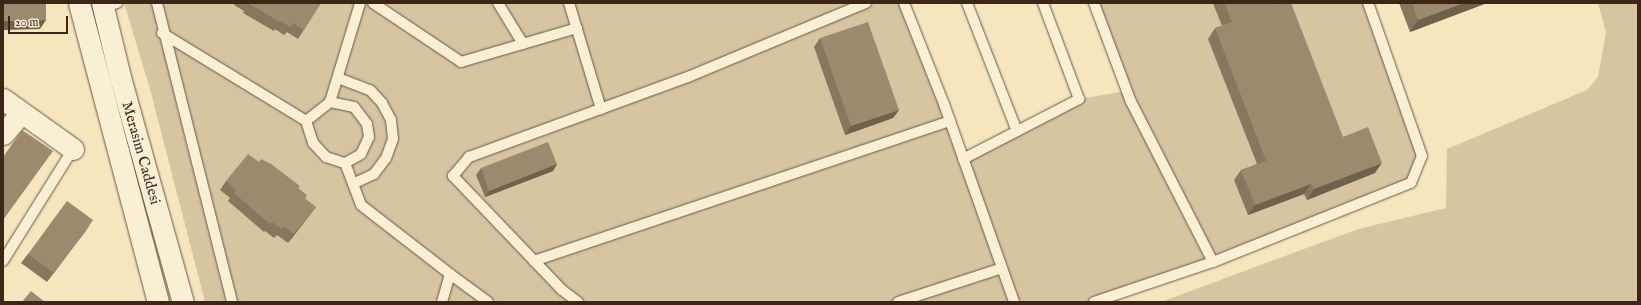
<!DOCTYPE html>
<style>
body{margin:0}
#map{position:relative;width:1641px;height:305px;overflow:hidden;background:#f6e6be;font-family:"IM FELL English",serif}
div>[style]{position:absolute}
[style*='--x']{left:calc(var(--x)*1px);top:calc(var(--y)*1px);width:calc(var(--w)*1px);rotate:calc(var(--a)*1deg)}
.green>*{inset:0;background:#d7c5a2}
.roads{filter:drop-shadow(0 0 1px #6b5642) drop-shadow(0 0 1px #6b5642)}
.lane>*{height:10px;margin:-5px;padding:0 5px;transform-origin:5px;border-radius:5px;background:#f9efd5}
.street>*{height:21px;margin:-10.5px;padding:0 10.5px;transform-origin:10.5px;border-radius:10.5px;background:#f9efd5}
.wall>*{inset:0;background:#87775f}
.shaded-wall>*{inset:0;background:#6e614d}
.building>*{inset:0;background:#9d8a6e}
span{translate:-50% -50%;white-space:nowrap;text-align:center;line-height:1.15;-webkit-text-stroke:4px #f9efd5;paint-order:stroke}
.street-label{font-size:15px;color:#3d2618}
.frame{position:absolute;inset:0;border:4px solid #3d2618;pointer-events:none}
.scale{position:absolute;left:8px;top:16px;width:60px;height:18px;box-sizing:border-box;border:2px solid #3d2618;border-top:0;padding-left:5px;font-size:12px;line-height:14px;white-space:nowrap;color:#3d2618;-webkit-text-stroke:3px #f9efd5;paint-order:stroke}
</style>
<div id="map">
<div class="green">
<i style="clip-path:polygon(124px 3px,904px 3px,964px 159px,1079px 99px,1126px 91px,1094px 3px,1368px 3px,1422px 156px,1411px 183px,1094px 302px,205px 302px,150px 89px)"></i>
<i style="clip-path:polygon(1598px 3px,1638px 3px,1638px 302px,1161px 302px,1358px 229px,1446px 208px,1447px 149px,1587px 90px,1598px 77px,1606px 32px)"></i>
</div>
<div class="roads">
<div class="lane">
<i style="--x:157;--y:3;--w:308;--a:75.9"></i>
<i style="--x:373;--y:3;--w:106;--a:33.8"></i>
<i style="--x:461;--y:62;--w:121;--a:-16.3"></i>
<i style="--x:498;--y:3;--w:48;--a:58.6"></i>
<i style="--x:569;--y:3;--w:111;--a:73.2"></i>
<i style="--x:904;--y:3;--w:109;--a:68.4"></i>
<i style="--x:944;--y:104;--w:210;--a:70.5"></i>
<i style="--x:967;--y:3;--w:137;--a:68.7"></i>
<i style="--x:104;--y:7;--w:14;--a:-17"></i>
<i style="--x:162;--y:33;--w:169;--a:31.4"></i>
<i style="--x:306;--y:121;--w:23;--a:72"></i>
<i style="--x:313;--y:143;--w:19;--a:47"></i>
<i style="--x:326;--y:157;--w:20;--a:18"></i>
<i style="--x:345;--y:163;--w:18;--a:-29"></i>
<i style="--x:361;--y:154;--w:19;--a:-65"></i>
<i style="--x:369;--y:137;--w:13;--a:-99"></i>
<i style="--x:367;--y:124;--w:21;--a:-127"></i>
<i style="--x:354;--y:107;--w:25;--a:-168"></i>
<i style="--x:330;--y:102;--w:103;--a:-73.1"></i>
<i style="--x:338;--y:78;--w:34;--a:21"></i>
<i style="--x:370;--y:90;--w:18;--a:47"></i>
<i style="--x:382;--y:103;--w:19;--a:62"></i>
<i style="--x:391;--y:120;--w:19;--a:84"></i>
<i style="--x:393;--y:139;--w:20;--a:110"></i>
<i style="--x:386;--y:158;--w:20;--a:127"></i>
<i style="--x:374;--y:174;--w:23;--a:155"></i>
<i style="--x:306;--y:121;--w:31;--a:-38"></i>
<i style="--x:963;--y:159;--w:131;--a:-27.3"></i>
<i style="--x:1079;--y:99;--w:103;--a:-110.6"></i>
<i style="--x:345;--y:163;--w:45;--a:69.1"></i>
<i style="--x:361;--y:205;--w:113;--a:37.8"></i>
<i style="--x:3;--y:261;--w:132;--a:-58"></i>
<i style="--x:534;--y:261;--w:439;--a:-18.6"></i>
<i style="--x:1213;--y:262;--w:213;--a:-21.8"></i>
<i style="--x:1411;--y:183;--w:29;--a:-68"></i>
<i style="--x:1422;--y:156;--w:162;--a:-109.4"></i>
<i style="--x:442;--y:302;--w:29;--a:-74"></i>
<i style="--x:450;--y:274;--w:47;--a:36.4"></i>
<i style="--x:578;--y:302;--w:20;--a:-143"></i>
<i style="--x:562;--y:290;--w:158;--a:-133.7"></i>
<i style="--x:453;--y:176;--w:25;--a:-50"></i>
<i style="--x:469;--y:157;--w:233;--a:-20.1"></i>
<i style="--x:688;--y:77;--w:193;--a:-22.6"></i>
<i style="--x:898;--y:302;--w:109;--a:-18.1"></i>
<i style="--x:1094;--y:302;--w:126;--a:-18.6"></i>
<i style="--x:1213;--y:262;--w:180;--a:-117.1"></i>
<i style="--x:1131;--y:102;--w:106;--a:-110.5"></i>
</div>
<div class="street">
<i style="--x:79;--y:3;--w:309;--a:75.2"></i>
<i style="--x:102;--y:3;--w:76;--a:76.3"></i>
<i style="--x:120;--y:77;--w:234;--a:74.4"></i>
<i style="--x:3;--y:99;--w:86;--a:35.5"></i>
<i style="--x:3;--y:134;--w:28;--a:-49"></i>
</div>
</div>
<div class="wall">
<i style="clip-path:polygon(235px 3px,321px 3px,298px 39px,287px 32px,284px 35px,275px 29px,274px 31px,243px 13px,244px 11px,234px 5px)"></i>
<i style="clip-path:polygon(1213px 3px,1274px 3px,1343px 137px,1375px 173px,1307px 200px,1304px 194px,1248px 215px,1234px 180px,1241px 170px,1257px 164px,1208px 39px,1215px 28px,1222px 26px)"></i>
<i style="clip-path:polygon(1399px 3px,1487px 3px,1410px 32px)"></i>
<i style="clip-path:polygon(820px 38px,899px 110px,893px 118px,845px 135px,814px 47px)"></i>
<i style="clip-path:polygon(259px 162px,298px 188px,305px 199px,316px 207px,288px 243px,277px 235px,274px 238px,265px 231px,264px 232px,228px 201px,230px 198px,220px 190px,226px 181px)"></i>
<i style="clip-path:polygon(557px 164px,553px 171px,485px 197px,476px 175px,481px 168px)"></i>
<i style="clip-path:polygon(87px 229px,47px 282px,21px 263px,28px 254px)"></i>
</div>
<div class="shaded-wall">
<i style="clip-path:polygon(1464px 3px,1487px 3px,1410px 32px,1418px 20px)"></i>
<i style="clip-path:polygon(46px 20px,40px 29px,3px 30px,3px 21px)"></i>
<i style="clip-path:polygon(899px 110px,893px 118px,845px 135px,851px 126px)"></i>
<i style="clip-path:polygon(1382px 163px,1375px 173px,1307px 200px,1314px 189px)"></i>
<i style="clip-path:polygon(557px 164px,553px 171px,485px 197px,489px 191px)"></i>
<i style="clip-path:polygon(1311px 184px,1304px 194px,1248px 215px,1255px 205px)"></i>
<i style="clip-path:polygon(316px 207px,288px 243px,294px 234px)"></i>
<i style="clip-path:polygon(93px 220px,87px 229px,47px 282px,54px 273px)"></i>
</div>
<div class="building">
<i style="clip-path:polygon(3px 3px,46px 3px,46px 20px,3px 21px)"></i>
<i style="clip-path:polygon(249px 3px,321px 3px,304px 30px,293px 23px,290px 27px,281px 21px,280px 22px,249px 4px)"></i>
<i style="clip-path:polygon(1224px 3px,1274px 3px,1274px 5px,1279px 3px,1291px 3px,1343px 137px,1368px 127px,1382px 163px,1314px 189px,1311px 184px,1255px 205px,1241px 170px,1266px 161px,1215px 28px,1232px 22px)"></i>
<i style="clip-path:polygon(1412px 3px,1464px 3px,1418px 20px)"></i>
<i style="clip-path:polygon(868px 22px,899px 110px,851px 126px,820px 38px)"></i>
<i style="clip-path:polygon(22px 130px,53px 151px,3px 220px,3px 157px)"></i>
<i style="clip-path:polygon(548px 142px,557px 164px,489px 191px,481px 168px)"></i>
<i style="clip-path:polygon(248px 154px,259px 162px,261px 159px,271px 164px,300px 186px,298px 188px,307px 195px,305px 199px,316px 207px,294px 234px,283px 226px,281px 229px,272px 222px,270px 224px,234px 193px,236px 190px,226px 181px)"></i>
<i style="clip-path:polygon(67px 201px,93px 220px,54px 273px,28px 254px)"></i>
<i style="clip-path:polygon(31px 291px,45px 302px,22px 302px)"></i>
</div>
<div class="street-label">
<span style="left:141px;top:153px;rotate:74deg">Merasim Caddesi</span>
</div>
<div class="frame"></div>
<div class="scale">20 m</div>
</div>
